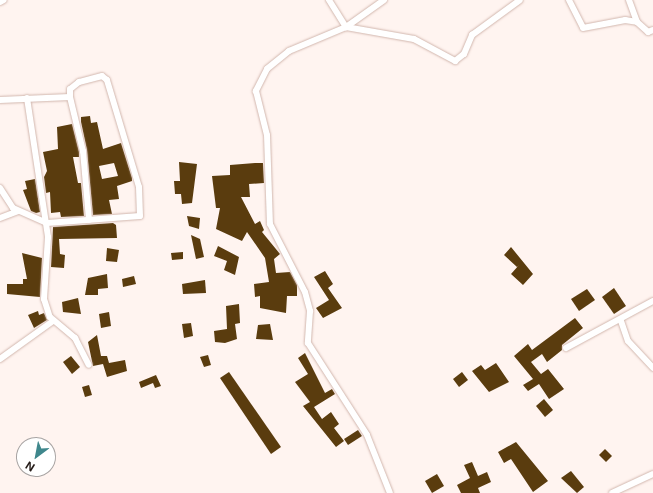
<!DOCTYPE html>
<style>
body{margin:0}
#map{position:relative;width:653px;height:493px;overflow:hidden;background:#fff4f0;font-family:Inter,sans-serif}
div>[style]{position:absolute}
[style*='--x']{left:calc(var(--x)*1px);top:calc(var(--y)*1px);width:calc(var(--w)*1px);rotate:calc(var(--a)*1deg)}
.building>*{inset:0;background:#5a3c0e}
.roads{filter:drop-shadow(0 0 1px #d2b7ae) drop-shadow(0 0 1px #d2b7ae)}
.street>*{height:6px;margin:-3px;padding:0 3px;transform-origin:3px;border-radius:3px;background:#fff}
span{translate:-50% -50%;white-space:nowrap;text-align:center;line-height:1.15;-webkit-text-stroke:4px #fff;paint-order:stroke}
.north{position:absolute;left:16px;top:437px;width:40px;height:40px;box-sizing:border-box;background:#fff;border:1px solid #a7a3a2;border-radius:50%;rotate:212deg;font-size:11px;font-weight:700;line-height:16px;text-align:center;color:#241a17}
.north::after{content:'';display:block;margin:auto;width:14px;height:18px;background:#3f878c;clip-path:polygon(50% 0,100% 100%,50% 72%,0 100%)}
</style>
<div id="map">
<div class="building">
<i style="clip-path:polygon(evenodd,90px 116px,91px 123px,97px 122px,103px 149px,121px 143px,132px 178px,132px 181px,117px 186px,119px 199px,109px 200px,112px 214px,93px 215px,87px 150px,81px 122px,81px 117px,90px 116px,114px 163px,118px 176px,102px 179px,99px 166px,114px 163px)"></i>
<i style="clip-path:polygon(72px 124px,79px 152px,79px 157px,73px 157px,78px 183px,81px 183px,84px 216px,61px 217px,60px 212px,51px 213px,50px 192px,46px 193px,44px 177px,47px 171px,43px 152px,58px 149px,57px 127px)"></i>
<i style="clip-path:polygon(179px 162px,197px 164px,192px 203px,182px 204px,181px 194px,175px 194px,174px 181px,180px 181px)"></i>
<i style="clip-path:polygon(255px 163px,263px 163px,264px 183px,249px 184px,250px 197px,241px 197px,255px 224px,260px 221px,264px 230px,262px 232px,280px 254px,274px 259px,276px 273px,290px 272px,297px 285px,297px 296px,287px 296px,286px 313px,260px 308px,260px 296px,255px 297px,254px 284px,269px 282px,265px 258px,247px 232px,242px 241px,216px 229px,220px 208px,216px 208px,212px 176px,230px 175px,230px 165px)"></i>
<i style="clip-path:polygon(35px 179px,40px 212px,36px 213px,31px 211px,23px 190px,27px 189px,25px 181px)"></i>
<i style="clip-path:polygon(187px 216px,200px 218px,199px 229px,189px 226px)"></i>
<i style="clip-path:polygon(113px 223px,116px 225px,117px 238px,59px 239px,60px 254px,65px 255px,64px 268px,51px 267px,53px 227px)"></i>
<i style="clip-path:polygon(191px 235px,200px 239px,204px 257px,196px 259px)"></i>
<i style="clip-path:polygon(218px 246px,239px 257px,235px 275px,224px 270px,227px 261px,214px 256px)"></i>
<i style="clip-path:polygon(511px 247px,533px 274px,523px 285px,511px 274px,519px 265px,517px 267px,504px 255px)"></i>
<i style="clip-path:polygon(107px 248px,119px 250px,117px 262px,106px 261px)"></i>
<i style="clip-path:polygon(183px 252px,183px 259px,172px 260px,171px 253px)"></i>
<i style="clip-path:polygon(22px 253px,42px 258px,40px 297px,7px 294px,7px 284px,23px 284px,23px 279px,27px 279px)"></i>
<i style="clip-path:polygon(325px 271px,333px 284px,328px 288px,342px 308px,323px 318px,316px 308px,329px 300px,314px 277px)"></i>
<i style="clip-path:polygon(107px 274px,108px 288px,98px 289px,98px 295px,85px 295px,88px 278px)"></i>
<i style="clip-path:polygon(134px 276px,136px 284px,123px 287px,122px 279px)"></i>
<i style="clip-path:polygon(205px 280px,206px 293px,183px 294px,182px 284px)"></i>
<i style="clip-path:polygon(614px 288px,626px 306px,614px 314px,602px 297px)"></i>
<i style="clip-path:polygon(587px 289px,595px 300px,579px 311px,571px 299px)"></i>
<i style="clip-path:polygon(78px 298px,81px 314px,63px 312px,62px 302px)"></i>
<i style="clip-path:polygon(239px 304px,240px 323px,235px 324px,237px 339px,225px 343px,215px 342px,214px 331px,227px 329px,226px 306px)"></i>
<i style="clip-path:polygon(38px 311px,39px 315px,44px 313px,47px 320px,34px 328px,28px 315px)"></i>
<i style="clip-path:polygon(109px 312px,111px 326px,101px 328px,99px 314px)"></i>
<i style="clip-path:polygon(575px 318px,583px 328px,562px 345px,562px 350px,547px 362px,542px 354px,531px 362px,541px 374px,548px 369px,564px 389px,549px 399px,539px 384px,528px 391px,523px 385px,533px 379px,514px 356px,528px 344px,532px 350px)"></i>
<i style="clip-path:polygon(191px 323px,193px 336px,184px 338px,182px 324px)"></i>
<i style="clip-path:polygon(270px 324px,273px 340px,256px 339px,258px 325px)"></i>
<i style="clip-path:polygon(97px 335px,101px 356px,107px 356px,109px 363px,125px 360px,127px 371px,107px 377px,103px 364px,93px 366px,88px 342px)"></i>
<i style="clip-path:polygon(305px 353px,325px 393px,332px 389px,335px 394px,314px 407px,322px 419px,331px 412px,339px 424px,334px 428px,344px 441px,336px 447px,303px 406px,310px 402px,295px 382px,308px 374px,298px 358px)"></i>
<i style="clip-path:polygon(208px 355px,211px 365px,204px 367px,200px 357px)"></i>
<i style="clip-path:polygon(71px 356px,80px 367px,72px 374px,63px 362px)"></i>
<i style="clip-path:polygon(496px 363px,509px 382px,489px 392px,472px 371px,481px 365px,485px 370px)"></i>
<i style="clip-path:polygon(229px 372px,281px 447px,271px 454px,220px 378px)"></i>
<i style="clip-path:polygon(462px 372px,468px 380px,459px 387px,453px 379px)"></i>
<i style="clip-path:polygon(156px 375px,161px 386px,155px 388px,153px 383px,141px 388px,139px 382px)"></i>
<i style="clip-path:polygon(89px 385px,92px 395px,85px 397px,82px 387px)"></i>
<i style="clip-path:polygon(544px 399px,553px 410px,545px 417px,536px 406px)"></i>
<i style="clip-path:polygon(358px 430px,362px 436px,348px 445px,344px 439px)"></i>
<i style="clip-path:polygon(516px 442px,548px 481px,533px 492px,511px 459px,504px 463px,498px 452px)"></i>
<i style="clip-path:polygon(605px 449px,612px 456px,606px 462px,599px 455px)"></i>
<i style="clip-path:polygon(472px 462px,478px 476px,487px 472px,491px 482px,478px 488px,480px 493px,461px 493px,457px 485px,470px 478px,464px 465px)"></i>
<i style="clip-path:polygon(571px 471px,584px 487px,577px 493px,561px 478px)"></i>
<i style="clip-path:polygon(437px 474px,444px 486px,432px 493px,425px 481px)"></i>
</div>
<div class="roads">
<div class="street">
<i style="--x:329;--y:0;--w:32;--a:58"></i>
<i style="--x:346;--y:27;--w:69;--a:10"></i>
<i style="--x:414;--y:39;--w:47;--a:28.2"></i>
<i style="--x:455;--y:61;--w:11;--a:-38"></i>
<i style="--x:464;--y:54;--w:21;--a:-67"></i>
<i style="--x:472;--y:35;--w:59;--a:-36.1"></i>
<i style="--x:384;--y:0;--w:47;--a:144.6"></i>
<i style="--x:346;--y:27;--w:62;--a:157.2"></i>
<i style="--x:289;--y:51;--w:28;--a:141"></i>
<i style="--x:267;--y:69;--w:25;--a:117"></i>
<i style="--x:256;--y:91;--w:45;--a:76"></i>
<i style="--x:267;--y:135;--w:89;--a:88.1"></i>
<i style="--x:270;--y:224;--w:76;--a:62.8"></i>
<i style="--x:305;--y:292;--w:20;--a:75"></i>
<i style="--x:310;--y:311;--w:32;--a:94"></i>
<i style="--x:308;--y:343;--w:109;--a:57.3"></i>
<i style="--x:367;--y:435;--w:62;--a:68.4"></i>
<i style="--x:569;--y:0;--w:31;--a:63"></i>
<i style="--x:583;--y:28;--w:43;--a:-10.8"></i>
<i style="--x:625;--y:20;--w:12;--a:9"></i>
<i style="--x:637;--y:22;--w:15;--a:42"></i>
<i style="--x:648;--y:32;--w:5;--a:-22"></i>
<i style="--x:629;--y:0;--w:23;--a:70"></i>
<i style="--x:0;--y:2;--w:4;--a:-27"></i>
<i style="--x:27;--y:98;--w:141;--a:81.4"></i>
<i style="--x:48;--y:237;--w:62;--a:93.7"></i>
<i style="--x:44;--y:299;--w:19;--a:72"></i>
<i style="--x:50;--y:317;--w:33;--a:40"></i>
<i style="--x:75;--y:338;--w:30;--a:63"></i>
<i style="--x:0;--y:100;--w:70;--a:-2.5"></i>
<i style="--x:70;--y:97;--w:56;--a:76.5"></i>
<i style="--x:83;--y:151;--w:69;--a:85"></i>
<i style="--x:0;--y:188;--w:24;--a:57"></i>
<i style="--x:13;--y:208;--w:37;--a:24"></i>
<i style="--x:47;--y:223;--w:93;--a:-4.3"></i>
<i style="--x:140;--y:216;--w:29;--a:-92"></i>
<i style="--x:139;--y:187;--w:112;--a:-106.7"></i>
<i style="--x:107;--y:80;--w:6;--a:-141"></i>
<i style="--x:102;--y:76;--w:24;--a:165"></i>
<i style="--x:79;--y:82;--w:11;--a:142"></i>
<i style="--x:70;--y:89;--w:8;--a:90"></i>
<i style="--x:0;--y:218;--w:19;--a:-21"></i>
<i style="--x:621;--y:321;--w:21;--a:71"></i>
<i style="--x:628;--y:341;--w:37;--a:47"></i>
<i style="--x:566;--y:348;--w:99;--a:-28.4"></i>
<i style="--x:0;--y:359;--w:65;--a:-35.6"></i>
<i style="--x:612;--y:493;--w:45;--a:-24.9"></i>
</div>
</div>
<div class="north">N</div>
</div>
